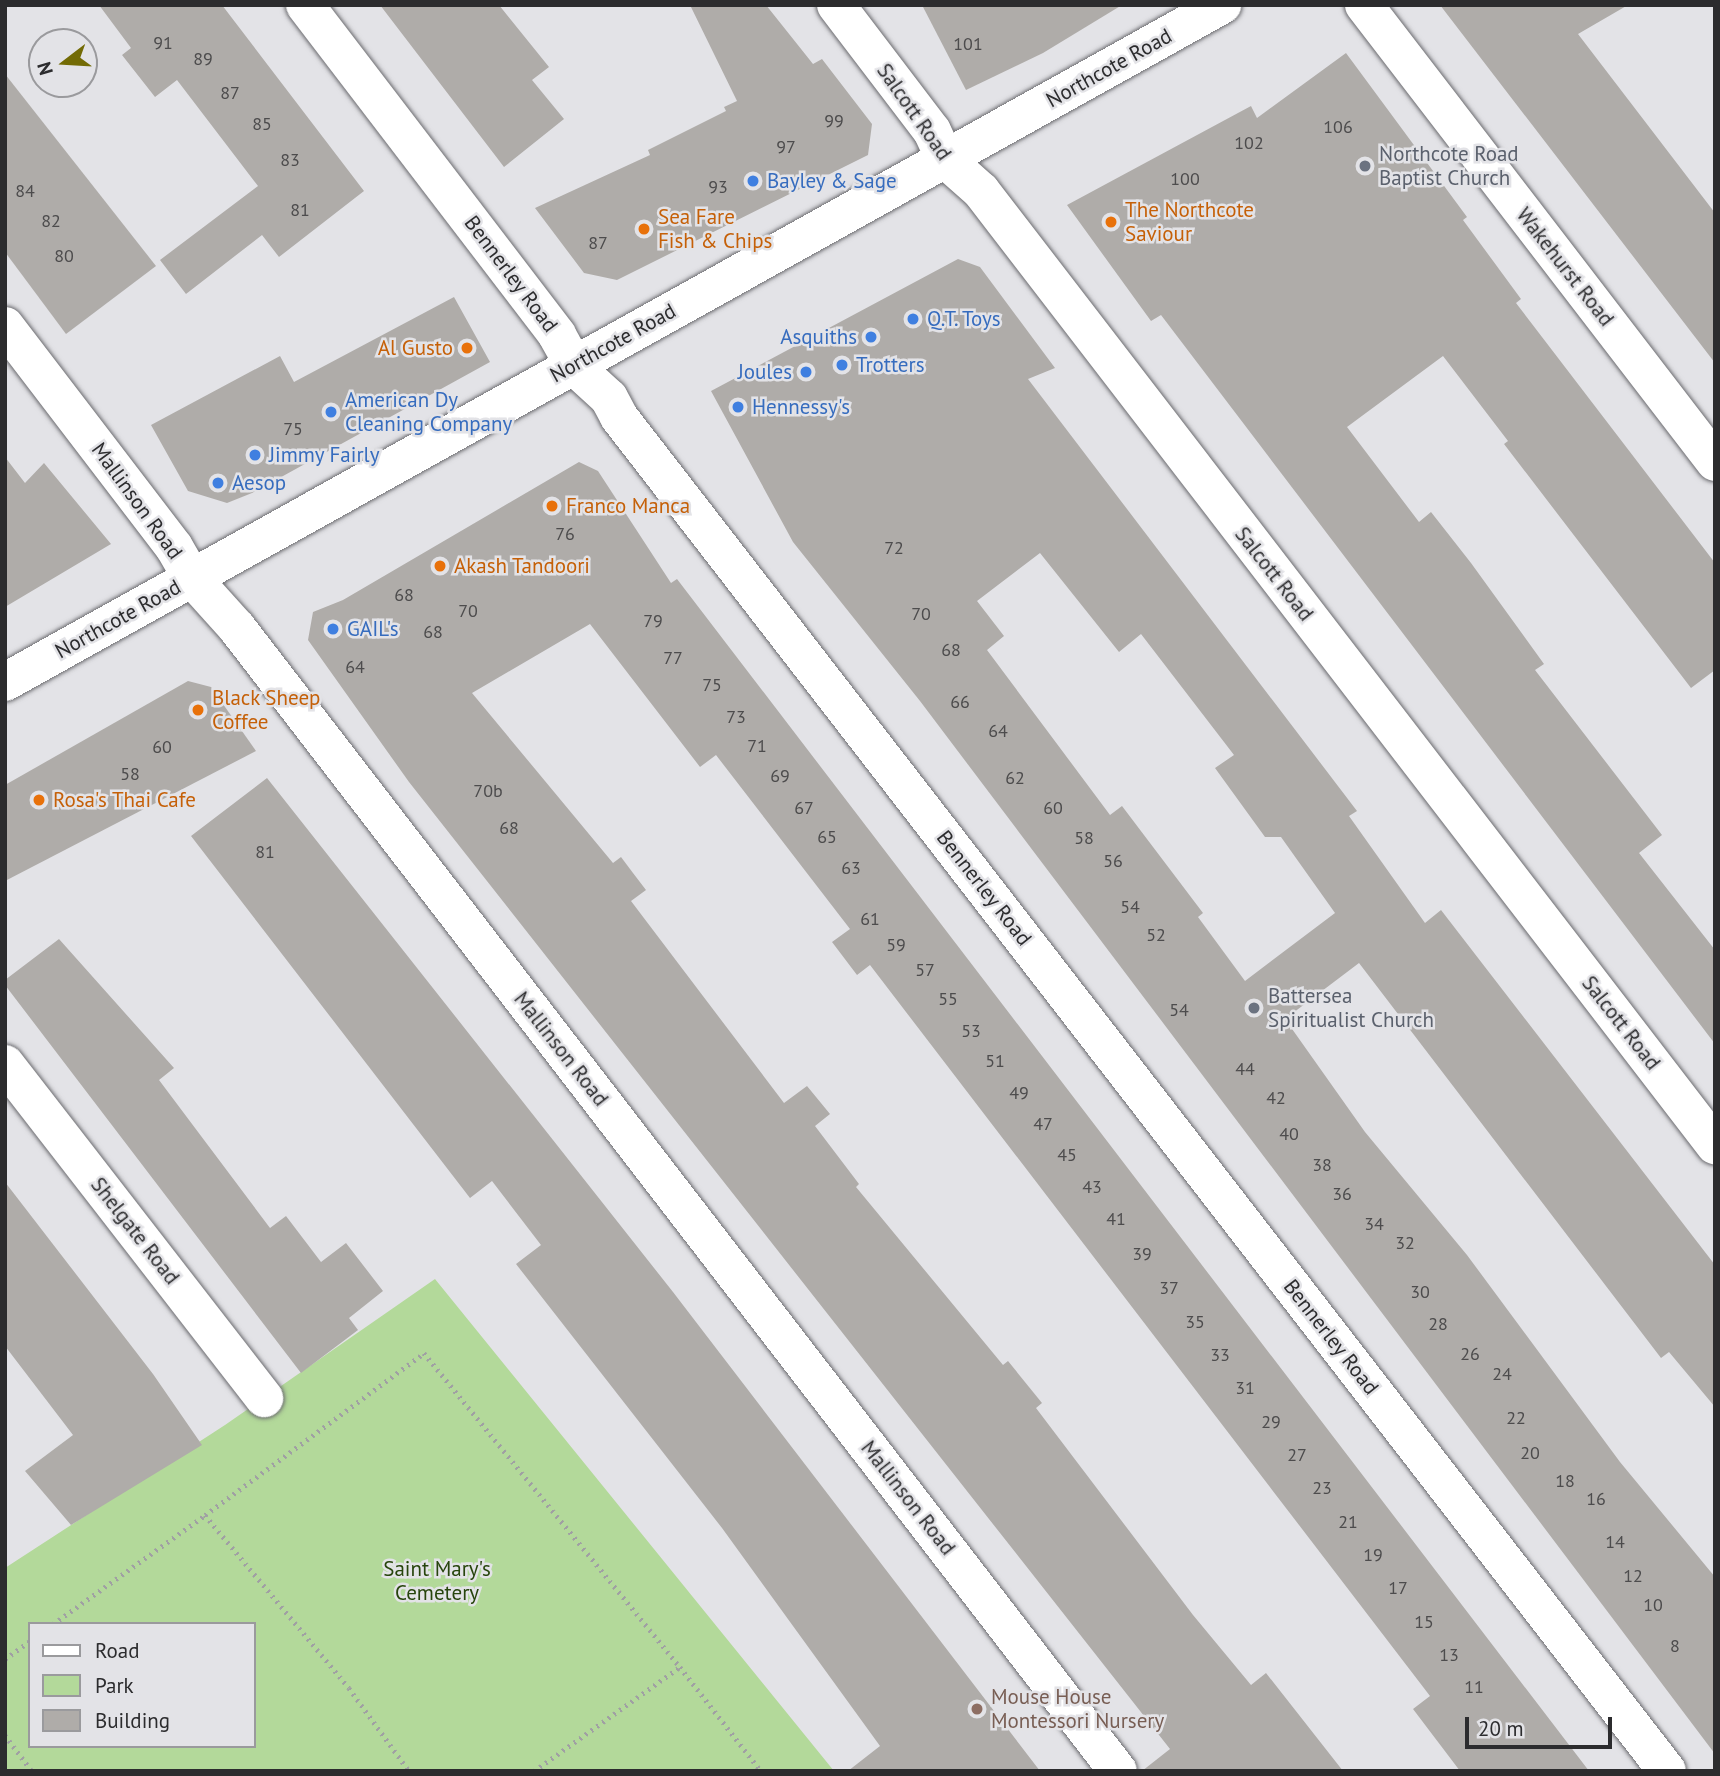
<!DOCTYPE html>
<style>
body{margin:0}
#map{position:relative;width:1720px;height:1776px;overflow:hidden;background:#e3e3e7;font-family:"PT Sans",sans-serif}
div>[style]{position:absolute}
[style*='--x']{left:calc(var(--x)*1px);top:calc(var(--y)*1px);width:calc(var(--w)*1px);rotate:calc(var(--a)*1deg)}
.green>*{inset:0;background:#b3d99a}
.building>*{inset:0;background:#afaca9}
.path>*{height:4.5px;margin-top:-2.25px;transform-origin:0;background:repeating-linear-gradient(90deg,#a0a0a3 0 2px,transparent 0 7px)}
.roads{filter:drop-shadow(0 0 2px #6b6b6f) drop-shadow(0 0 2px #6b6b6f)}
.street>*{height:38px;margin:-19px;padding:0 19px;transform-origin:19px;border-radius:19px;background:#fff}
.secondary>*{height:38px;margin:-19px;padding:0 19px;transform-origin:19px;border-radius:19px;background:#fff}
.dots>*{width:19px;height:19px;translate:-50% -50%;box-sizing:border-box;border:4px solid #e3e3e7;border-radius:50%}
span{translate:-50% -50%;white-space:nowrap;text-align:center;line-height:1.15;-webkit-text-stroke:5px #e3e3e7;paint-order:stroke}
.number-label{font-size:18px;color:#4d4c4d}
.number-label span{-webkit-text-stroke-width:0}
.street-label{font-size:21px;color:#2c2c2e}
.worship-label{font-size:21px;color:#5b616d}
.left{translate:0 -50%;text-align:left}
.shop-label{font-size:21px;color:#366cbe}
.right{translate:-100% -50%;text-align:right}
.food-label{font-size:21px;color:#c56008}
.park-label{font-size:21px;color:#27450c}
.education-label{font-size:21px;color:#785e54}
.frame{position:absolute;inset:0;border:7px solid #2c2c2e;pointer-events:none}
.legend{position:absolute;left:28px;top:1622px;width:228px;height:126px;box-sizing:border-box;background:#e3e3e7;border:2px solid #9a9a9d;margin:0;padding:9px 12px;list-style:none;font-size:21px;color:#2c2c2e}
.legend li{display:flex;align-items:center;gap:14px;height:35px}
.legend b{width:35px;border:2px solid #9a9a9d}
.north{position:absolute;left:28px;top:28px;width:70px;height:70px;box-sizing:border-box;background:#e3e3e7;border:2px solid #9a9a9d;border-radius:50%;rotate:253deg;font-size:19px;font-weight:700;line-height:28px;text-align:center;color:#2c2c2e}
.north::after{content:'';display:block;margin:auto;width:24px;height:32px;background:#736b05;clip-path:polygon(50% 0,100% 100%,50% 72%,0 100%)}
.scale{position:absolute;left:1465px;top:1717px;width:147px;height:32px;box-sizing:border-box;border:4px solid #2c2c2e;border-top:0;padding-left:9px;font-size:21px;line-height:24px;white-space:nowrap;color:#2c2c2e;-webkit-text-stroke:5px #e3e3e7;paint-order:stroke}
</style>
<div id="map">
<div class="green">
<i style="clip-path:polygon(evenodd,435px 1279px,834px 1771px,5px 1771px,5px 1568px,225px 1425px,435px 1279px,30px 1624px,254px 1624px,254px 1746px,30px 1746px,30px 1624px)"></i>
</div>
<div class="building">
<i style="clip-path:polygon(99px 5px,222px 5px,364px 191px,279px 257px,262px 235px,186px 294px,160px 260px,258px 186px,177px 80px,155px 97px,122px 55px,131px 48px)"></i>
<i style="clip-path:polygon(380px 5px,499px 5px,549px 67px,532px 80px,564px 119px,504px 167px)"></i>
<i style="clip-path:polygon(690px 5px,766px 5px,813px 64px,822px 59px,872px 124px,868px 155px,617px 280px,584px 273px,535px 208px,650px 155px,648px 150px,726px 111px,724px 107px,737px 101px)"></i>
<i style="clip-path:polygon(922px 5px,1122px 5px,1043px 53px,966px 90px)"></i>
<i style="clip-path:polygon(1440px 5px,1628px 5px,1578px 34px,1715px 213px,1715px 363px)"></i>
<i style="clip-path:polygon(1346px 53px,1467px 217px,1463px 220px,1521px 299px,1516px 303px,1715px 563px,1715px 670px,1691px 688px,1504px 444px,1508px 441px,1443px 356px,1347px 427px,1419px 522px,1431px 512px,1471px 563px,1544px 664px,1535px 670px,1662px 835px,1639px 853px,1715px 950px,1715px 1044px,1161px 315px,1151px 321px,1067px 205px,1251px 106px,1257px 118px)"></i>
<i style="clip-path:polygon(5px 74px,156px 266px,66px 334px,5px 252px)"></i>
<i style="clip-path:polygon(evenodd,958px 259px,980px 267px,1055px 368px,1028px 379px,1357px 811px,1349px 816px,1425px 923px,1441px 910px,1715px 1265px,1715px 1407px,1669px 1352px,1661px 1358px,1359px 963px,1285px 1019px,1365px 1132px,1467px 1255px,1620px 1462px,1715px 1577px,1715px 1754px,920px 701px,793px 542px,711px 391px,958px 259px,1040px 553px,1119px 652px,1141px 634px,1234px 755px,1215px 768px,1265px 837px,1281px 837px,1335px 913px,1245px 981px,1198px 917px,1203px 913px,1122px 806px,1110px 815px,987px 650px,1004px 636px,977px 601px,1040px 553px)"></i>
<i style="clip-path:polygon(454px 297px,490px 362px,252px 493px,227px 503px,188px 491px,151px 425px,280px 356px,294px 382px)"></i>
<i style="clip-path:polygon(5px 457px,25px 483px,44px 463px,111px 544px,5px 607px)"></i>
<i style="clip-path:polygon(579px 462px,598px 471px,671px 583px,677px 579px,1589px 1771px,1460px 1771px,1413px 1709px,1430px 1696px,870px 965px,857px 975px,832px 942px,850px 929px,716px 755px,700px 767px,590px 624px,472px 693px,613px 863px,621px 857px,633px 873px,646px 890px,631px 901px,784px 1103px,807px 1086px,830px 1114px,815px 1126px,859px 1184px,856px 1187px,1003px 1365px,1008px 1361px,1042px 1403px,1036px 1408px,1193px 1615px,1251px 1685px,1266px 1673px,1343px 1771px,1142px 1771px,1170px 1749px,409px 782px,308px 640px,313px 612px,343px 600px)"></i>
<i style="clip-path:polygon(188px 681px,211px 687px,256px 751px,5px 881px,5px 785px)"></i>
<i style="clip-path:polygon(267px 778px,673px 1292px,1040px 1771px,848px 1771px,880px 1746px,722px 1528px,516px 1264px,541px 1245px,492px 1181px,470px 1198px,191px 836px)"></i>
<i style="clip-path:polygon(59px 939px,174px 1068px,159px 1080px,270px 1228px,286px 1216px,321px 1262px,346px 1243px,383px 1291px,349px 1318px,358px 1330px,301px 1373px,5px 985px,5px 980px)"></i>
<i style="clip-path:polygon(5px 1182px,153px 1374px,202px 1445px,71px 1525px,25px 1471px,73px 1435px,5px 1346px)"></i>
</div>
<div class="path">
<i style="--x:205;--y:1515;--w:272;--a:-36.5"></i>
<i style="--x:424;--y:1353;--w:405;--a:50.8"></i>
<i style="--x:53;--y:1624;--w:187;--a:-35.6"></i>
<i style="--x:205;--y:1515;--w:225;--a:50.2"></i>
<i style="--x:349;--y:1688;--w:102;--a:54.1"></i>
<i style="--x:5;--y:1659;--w:31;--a:-36"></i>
<i style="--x:5;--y:1735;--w:45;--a:53.1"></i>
<i style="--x:534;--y:1771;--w:179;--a:-35.5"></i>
<i style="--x:680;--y:1667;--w:132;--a:52.1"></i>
</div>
<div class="roads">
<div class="street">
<i style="--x:305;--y:5;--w:415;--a:52.6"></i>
<i style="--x:557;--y:335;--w:35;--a:61"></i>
<i style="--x:574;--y:366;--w:47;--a:42.4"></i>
<i style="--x:609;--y:398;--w:21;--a:62"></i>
<i style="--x:619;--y:417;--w:1712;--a:52.26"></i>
<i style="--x:836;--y:5;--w:158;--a:52.7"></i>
<i style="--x:932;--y:131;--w:31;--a:65"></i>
<i style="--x:945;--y:159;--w:48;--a:41.6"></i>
<i style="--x:981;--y:191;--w:1204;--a:52.43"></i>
<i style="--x:1364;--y:5;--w:576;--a:52.47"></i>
<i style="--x:5;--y:326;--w:278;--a:52.6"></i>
<i style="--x:174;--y:547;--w:36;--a:60"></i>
<i style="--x:192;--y:578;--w:67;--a:48"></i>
<i style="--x:237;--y:628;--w:1443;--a:52.38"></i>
<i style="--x:5;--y:1064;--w:423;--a:52.2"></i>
</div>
<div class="secondary">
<i style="--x:5;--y:682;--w:1393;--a:-29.09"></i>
</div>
</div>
<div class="dots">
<i style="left:1365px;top:166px;background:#6b7280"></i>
<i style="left:753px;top:181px;background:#3f7fe0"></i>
<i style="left:1111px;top:222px;background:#e8710a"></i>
<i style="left:644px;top:229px;background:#e8710a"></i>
<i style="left:913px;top:319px;background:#3f7fe0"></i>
<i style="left:871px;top:337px;background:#3f7fe0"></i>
<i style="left:467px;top:348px;background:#e8710a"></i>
<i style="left:842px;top:365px;background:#3f7fe0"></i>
<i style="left:806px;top:372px;background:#3f7fe0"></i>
<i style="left:738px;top:407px;background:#3f7fe0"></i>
<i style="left:331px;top:412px;background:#3f7fe0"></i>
<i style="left:255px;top:455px;background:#3f7fe0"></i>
<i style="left:218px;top:483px;background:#3f7fe0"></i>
<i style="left:552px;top:506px;background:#e8710a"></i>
<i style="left:440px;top:566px;background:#e8710a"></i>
<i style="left:333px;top:629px;background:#3f7fe0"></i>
<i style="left:198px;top:710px;background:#e8710a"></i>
<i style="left:39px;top:800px;background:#e8710a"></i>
<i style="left:1254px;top:1008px;background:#6b7280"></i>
<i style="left:977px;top:1709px;background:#8d6e63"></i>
</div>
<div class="number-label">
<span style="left:163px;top:43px">91</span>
<span style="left:968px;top:44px">101</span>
<span style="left:203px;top:59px">89</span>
<span style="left:230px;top:93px">87</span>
<span style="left:834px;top:121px">99</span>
<span style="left:262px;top:124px">85</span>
<span style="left:1338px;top:127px">106</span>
<span style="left:1249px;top:143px">102</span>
<span style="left:786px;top:147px">97</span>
<span style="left:290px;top:160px">83</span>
<span style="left:1185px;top:179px">100</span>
<span style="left:718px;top:187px">93</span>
<span style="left:25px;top:191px">84</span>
<span style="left:300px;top:210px">81</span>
<span style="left:51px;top:221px">82</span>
<span style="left:598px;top:243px">87</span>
<span style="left:64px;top:256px">80</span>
<span style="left:293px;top:429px">75</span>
<span style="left:565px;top:534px">76</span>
<span style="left:894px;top:548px">72</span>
<span style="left:404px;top:595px">68</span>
<span style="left:468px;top:611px">70</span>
<span style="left:921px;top:614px">70</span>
<span style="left:653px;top:621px">79</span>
<span style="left:433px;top:632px">68</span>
<span style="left:951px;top:650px">68</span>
<span style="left:673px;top:658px">77</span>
<span style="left:355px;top:667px">64</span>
<span style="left:712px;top:685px">75</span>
<span style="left:960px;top:702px">66</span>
<span style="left:736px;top:717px">73</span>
<span style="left:998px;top:731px">64</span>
<span style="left:757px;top:746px">71</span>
<span style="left:162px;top:747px">60</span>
<span style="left:130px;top:774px">58</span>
<span style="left:780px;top:776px">69</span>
<span style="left:1015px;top:778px">62</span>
<span style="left:488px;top:791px">70b</span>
<span style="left:804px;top:808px">67</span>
<span style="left:1053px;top:808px">60</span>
<span style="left:509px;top:828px">68</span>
<span style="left:827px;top:837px">65</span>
<span style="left:1084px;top:838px">58</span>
<span style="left:265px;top:852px">81</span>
<span style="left:1113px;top:861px">56</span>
<span style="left:851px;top:868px">63</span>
<span style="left:1130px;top:907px">54</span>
<span style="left:870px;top:919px">61</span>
<span style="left:1156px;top:935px">52</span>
<span style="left:896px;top:945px">59</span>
<span style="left:925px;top:970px">57</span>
<span style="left:948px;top:999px">55</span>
<span style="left:1179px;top:1010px">54</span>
<span style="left:971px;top:1031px">53</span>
<span style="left:995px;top:1061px">51</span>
<span style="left:1245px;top:1069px">44</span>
<span style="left:1019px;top:1093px">49</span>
<span style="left:1276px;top:1098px">42</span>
<span style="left:1043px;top:1124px">47</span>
<span style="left:1289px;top:1134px">40</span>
<span style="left:1067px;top:1155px">45</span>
<span style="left:1322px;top:1165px">38</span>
<span style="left:1092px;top:1187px">43</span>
<span style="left:1342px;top:1194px">36</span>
<span style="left:1116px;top:1219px">41</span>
<span style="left:1374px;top:1224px">34</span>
<span style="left:1405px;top:1243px">32</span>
<span style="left:1142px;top:1254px">39</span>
<span style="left:1169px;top:1288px">37</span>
<span style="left:1420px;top:1292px">30</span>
<span style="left:1195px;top:1322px">35</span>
<span style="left:1438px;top:1324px">28</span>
<span style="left:1470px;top:1354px">26</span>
<span style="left:1220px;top:1355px">33</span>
<span style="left:1502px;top:1374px">24</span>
<span style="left:1245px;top:1388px">31</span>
<span style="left:1516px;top:1418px">22</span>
<span style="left:1271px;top:1422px">29</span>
<span style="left:1530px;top:1453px">20</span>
<span style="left:1297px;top:1455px">27</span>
<span style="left:1565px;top:1481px">18</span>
<span style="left:1322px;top:1488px">23</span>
<span style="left:1596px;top:1499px">16</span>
<span style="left:1348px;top:1522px">21</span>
<span style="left:1615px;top:1542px">14</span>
<span style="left:1373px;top:1555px">19</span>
<span style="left:1633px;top:1576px">12</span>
<span style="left:1398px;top:1588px">17</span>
<span style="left:1653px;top:1605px">10</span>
<span style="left:1424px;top:1622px">15</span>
<span style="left:1675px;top:1646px">8</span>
<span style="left:1449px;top:1655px">13</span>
<span style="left:1474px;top:1687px">11</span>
</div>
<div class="street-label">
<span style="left:1109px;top:68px;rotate:-29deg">Northcote Road</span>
<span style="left:914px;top:112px;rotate:55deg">Salcott Road</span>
<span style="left:1565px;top:267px;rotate:52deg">Wakehurst Road</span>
<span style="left:511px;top:274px;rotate:53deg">Bennerley Road</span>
<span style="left:613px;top:343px;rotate:-29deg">Northcote Road</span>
<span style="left:137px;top:501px;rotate:54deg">Mallinson Road</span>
<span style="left:1274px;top:574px;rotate:52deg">Salcott Road</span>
<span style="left:118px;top:619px;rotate:-29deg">Northcote Road</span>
<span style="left:984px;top:888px;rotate:52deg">Bennerley Road</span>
<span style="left:1621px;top:1023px;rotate:52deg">Salcott Road</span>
<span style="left:561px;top:1049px;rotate:52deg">Mallinson Road</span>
<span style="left:135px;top:1231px;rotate:52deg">Shelgate Road</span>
<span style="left:1331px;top:1337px;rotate:52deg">Bennerley Road</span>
<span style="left:908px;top:1498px;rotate:52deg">Mallinson Road</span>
</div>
<div class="worship-label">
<span class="left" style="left:1379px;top:166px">Northcote Road<br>Baptist Church</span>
<span class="left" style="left:1268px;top:1008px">Battersea<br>Spiritualist Church</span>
</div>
<div class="shop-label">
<span class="left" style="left:767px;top:181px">Bayley &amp; Sage</span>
<span class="left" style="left:927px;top:319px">Q.T. Toys</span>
<span class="right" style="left:857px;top:337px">Asquiths</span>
<span class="left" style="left:856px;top:365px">Trotters</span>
<span class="right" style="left:792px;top:372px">Joules</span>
<span class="left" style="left:345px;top:412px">American Dy<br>Cleaning Company</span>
<span class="left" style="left:752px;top:407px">Hennessy's</span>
<span class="left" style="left:269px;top:455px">Jimmy Fairly</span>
<span class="left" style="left:232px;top:483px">Aesop</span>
<span class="left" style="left:347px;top:629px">GAIL's</span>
</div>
<div class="food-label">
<span class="left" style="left:1125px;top:222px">The Northcote<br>Saviour</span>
<span class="left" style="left:658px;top:229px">Sea Fare<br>Fish &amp; Chips</span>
<span class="right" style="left:453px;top:348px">Al Gusto</span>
<span class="left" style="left:566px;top:506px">Franco Manca</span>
<span class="left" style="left:454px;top:566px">Akash Tandoori</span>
<span class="left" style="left:212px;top:710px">Black Sheep<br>Coffee</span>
<span class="left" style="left:53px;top:800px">Rosa's Thai Cafe</span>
</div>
<div class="park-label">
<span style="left:437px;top:1581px">Saint Mary's<br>Cemetery</span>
</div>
<div class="education-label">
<span class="left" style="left:991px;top:1709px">Mouse House<br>Montessori Nursery</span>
</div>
<div class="frame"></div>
<ul class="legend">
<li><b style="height:9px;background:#fff"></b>Road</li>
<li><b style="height:19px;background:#b3d99a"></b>Park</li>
<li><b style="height:19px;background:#afaca9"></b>Building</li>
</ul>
<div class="north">N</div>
<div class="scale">20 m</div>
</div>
